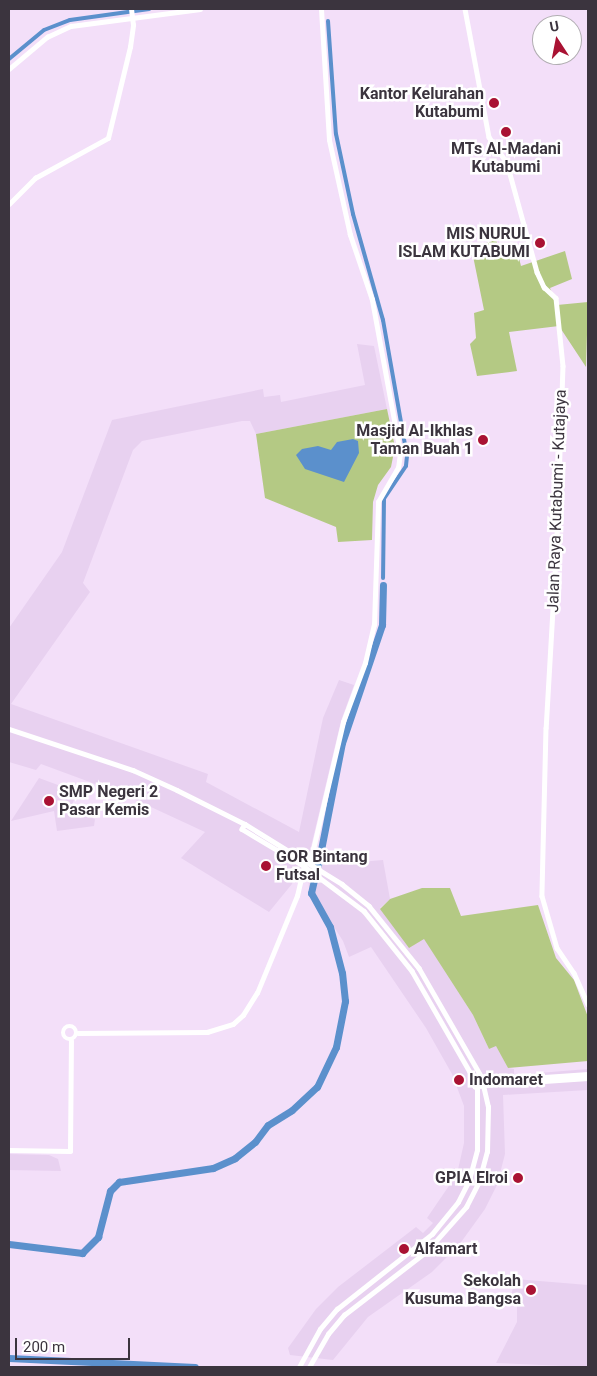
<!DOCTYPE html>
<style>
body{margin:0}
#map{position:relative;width:597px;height:1376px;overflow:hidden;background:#f3dff9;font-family:Roboto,sans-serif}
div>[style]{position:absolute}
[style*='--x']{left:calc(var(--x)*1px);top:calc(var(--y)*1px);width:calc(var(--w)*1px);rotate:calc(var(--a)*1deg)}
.built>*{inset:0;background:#e8d1f0}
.green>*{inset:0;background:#b4c984}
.water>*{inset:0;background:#5b90cc}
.canal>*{height:4px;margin:-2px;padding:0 2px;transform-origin:2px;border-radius:2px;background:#5b90cc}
.river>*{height:7px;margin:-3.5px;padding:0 3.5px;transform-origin:3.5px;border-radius:3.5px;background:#5b90cc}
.minor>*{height:4.5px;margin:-2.25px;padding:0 2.25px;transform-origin:2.25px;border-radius:2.25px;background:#fff}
.minor>.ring{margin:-2.25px;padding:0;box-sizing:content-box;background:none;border:4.5px solid #fff;border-radius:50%}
.dots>*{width:14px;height:14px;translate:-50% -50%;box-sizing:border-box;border:2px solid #fff;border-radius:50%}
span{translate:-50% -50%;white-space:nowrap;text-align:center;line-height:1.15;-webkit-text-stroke:5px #fff;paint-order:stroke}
.poi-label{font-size:16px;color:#3b343e;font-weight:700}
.right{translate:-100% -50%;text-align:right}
.left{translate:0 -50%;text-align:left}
.street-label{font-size:16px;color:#3b343e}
.frame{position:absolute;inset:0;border:10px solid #3b343e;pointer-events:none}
.north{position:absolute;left:532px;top:15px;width:50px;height:50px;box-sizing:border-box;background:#fff;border:1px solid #b1aeb2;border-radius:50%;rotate:349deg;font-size:14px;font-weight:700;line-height:20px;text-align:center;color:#3b343e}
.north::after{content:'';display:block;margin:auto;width:18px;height:22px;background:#a91233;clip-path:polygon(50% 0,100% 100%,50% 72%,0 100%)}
.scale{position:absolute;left:15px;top:1338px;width:115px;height:22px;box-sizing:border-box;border:2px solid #3b343e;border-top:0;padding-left:6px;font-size:15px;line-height:18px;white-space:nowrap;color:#3b343e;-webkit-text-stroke:4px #fff;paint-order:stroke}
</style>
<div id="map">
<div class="built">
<i style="clip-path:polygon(357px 344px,374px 346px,387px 409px,256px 434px,250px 421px,242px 421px,142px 441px,133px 450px,83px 583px,90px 592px,11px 704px,208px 774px,206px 782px,299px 832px,323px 718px,339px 680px,354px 685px,341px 721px,309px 855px,319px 860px,348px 863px,383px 860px,390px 899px,380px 908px,424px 938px,473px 1015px,489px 1049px,496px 1045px,508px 1068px,514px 1069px,514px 1075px,588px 1069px,588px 1090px,503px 1095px,505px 1154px,497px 1185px,485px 1209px,459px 1245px,432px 1272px,368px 1317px,333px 1360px,290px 1355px,288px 1348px,316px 1309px,338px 1287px,416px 1227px,423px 1233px,433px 1223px,427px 1218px,457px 1174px,464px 1143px,464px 1106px,452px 1074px,426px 1028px,371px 947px,349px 957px,343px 941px,309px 888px,308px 876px,296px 870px,292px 884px,269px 912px,181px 858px,205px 832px,125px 795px,41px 764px,36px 770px,9px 762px,9px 628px,62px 552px,112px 420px,263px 389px,264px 397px,280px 395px,281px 402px,365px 385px)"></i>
<i style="clip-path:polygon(39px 778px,77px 792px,70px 810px,95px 819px,94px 826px,57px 831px,54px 811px,11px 821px)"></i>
<i style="clip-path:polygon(9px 1154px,49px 1155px,58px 1159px,61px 1171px,9px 1170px)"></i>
<i style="clip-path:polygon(515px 1279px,588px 1285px,588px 1367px,496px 1363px,517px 1322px,517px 1297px,511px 1296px)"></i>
</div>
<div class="green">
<i style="clip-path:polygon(496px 240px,500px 252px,517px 250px,521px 266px,565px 251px,572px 279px,550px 288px,557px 305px,588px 302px,586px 367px,559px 326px,509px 332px,517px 371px,477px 376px,470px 344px,476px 338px,474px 313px,484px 310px,473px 256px,470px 256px,469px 248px)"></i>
<i style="clip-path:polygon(387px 409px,395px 447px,391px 467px,378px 485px,373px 502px,372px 540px,338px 542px,336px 527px,265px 498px,256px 434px)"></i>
<i style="clip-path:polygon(422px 888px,450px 888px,461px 916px,538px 905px,556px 958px,574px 980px,588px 1017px,588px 1061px,508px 1068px,496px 1046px,489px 1049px,473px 1015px,424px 939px,409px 948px,380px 909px,390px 899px)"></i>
</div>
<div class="water">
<i style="clip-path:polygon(353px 439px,358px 441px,359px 453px,344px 482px,305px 469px,296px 455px,302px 449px,318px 446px,331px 450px,337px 442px)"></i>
</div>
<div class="canal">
<i style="--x:328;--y:21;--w:113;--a:86"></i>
<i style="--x:336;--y:134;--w:82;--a:78"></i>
<i style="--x:353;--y:214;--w:110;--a:74.2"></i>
<i style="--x:383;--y:320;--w:138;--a:80"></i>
<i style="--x:407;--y:456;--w:10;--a:96"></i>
<i style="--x:406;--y:466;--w:40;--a:124"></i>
<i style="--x:384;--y:499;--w:79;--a:90.7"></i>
<i style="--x:9;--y:59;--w:45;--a:-39.6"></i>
<i style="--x:44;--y:30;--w:28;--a:-21"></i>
<i style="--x:70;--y:20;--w:80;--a:-7.9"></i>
</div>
<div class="river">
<i style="--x:318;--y:865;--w:124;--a:-78.9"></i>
<i style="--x:342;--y:743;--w:125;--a:-71.3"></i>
<i style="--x:382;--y:625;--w:40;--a:-88.6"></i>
<i style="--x:9;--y:1244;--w:74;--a:7"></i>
<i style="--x:82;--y:1253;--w:23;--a:-45"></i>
<i style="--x:98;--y:1237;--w:48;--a:-75.4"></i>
<i style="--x:110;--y:1191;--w:13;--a:-45"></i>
<i style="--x:119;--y:1182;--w:95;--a:-8.5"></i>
<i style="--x:213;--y:1168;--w:24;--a:-24"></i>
<i style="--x:235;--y:1158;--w:26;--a:-39"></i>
<i style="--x:255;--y:1142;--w:21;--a:-53"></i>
<i style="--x:268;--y:1125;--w:28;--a:-32"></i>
<i style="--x:292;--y:1110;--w:34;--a:-43"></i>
<i style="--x:317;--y:1087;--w:44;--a:-64.6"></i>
<i style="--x:336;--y:1047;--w:47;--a:-78.9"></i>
<i style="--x:345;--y:1001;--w:28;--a:-96"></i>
<i style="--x:342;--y:973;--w:48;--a:-104.6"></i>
<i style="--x:330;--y:927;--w:39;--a:-119"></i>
<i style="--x:311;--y:893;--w:17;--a:-77"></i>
<i style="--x:9;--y:1358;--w:186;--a:2.8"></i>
</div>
<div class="minor">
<i style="--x:465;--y:9;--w:130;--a:79.4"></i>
<i style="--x:489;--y:137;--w:32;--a:55"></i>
<i style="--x:507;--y:163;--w:113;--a:74.6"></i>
<i style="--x:537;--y:272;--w:17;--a:65"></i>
<i style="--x:544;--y:287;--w:16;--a:43"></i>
<i style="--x:556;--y:298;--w:68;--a:84.1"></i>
<i style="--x:563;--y:366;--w:174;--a:92"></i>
<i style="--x:557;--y:540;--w:188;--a:93.3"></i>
<i style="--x:546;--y:728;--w:168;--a:91.4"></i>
<i style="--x:542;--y:896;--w:54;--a:73.9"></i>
<i style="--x:557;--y:948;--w:30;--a:56"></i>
<i style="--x:574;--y:973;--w:34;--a:66"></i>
<i style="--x:9;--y:69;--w:50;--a:-40.1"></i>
<i style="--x:47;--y:37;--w:26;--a:-25"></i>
<i style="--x:71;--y:26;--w:130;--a:-7.5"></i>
<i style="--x:9;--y:204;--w:37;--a:-45"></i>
<i style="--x:35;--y:178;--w:83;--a:-28.7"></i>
<i style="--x:108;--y:138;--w:94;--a:-76.4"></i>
<i style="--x:130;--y:47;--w:22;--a:-82"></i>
<i style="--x:133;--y:25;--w:16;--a:-97"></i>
<i style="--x:9;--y:729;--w:131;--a:18.3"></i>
<i style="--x:133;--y:770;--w:48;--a:24.4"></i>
<i style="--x:177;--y:790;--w:76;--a:26.6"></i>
<i style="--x:245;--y:824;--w:114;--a:31.7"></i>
<i style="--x:342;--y:884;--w:35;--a:39"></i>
<i style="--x:369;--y:906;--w:80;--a:51.1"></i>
<i style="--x:419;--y:968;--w:130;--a:60.1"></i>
<i style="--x:484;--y:1081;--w:5;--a:101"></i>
<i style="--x:483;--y:1086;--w:8;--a:173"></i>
<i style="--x:475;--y:1087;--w:8;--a:-97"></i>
<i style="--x:474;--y:1079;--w:7;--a:-8"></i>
<i style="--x:245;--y:824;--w:6;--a:121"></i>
<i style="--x:242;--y:829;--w:72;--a:30.8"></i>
<i style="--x:304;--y:866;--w:75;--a:36.9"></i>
<i style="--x:364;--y:911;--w:77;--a:51.3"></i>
<i style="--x:412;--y:971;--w:125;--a:60.1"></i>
<i style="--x:310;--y:862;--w:144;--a:-76.7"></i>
<i style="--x:343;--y:722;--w:63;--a:-69.6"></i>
<i style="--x:365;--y:663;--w:39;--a:-77"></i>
<i style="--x:374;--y:625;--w:123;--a:-88.1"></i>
<i style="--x:378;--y:502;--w:39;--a:-60"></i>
<i style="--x:398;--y:468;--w:15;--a:-82"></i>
<i style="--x:400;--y:453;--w:156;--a:-100.4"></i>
<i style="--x:372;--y:300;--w:69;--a:-108.7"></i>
<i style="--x:350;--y:235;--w:97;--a:-102.5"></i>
<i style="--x:329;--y:140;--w:131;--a:-93.5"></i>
<i class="ring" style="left:63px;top:1026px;width:9.5px;height:9.5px"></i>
<i style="--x:78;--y:1033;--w:129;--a:-0.4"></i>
<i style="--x:207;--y:1032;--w:27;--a:-17"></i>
<i style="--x:233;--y:1024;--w:13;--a:-42"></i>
<i style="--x:243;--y:1015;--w:26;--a:-58"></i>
<i style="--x:257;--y:993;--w:105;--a:-67.6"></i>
<i style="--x:297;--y:896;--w:31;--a:-77"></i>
<i style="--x:484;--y:1081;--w:104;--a:-3.9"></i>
<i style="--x:484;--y:1085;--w:104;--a:-3.9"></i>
<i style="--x:9;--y:1150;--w:61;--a:0.9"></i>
<i style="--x:70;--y:1151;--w:110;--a:-89.5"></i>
<i style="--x:299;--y:1367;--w:43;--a:-61.1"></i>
<i style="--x:320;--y:1329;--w:26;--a:-50"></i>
<i style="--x:337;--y:1309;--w:121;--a:-38.3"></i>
<i style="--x:432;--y:1234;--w:41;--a:-50.9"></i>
<i style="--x:458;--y:1202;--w:25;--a:-63"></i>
<i style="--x:469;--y:1180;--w:31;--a:-75"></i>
<i style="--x:477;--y:1150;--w:62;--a:-90"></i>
<i style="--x:309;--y:1367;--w:38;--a:-60"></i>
<i style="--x:328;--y:1334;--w:25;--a:-50"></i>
<i style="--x:344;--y:1315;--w:105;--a:-37.6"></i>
<i style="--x:427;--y:1251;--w:59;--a:-48.4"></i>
<i style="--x:466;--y:1207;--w:29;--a:-63"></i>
<i style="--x:479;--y:1181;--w:30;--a:-75"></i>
<i style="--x:487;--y:1152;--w:45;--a:-88.7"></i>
<i style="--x:488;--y:1107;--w:22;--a:-103"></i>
</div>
<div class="dots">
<i style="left:494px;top:103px;background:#a91233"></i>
<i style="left:506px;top:132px;background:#a91233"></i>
<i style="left:540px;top:243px;background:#a91233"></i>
<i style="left:483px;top:440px;background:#a91233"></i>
<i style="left:49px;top:801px;background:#a91233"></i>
<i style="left:266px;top:866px;background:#a91233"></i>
<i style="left:459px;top:1080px;background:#a91233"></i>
<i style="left:518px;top:1178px;background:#a91233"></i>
<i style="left:404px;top:1249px;background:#a91233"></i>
<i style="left:531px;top:1290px;background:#a91233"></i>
</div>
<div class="poi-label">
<span class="right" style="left:484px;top:103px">Kantor Kelurahan<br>Kutabumi</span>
<span style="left:506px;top:158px">MTs Al-Madani<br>Kutabumi</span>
<span class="right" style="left:530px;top:243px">MIS NURUL<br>ISLAM KUTABUMI</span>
<span class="right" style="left:473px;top:440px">Masjid Al-Ikhlas<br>Taman Buah 1</span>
<span class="left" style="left:59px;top:801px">SMP Negeri 2<br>Pasar Kemis</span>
<span class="left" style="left:276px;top:866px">GOR Bintang<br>Futsal</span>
<span class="left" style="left:469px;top:1080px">Indomaret</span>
<span class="right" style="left:508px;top:1178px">GPIA Elroi</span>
<span class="left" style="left:414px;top:1249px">Alfamart</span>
<span class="right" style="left:521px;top:1290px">Sekolah<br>Kusuma Bangsa</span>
</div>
<div class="street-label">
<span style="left:557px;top:501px;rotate:-88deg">Jalan Raya Kutabumi - Kutajaya</span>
</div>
<div class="frame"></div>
<div class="north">U</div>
<div class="scale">200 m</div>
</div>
